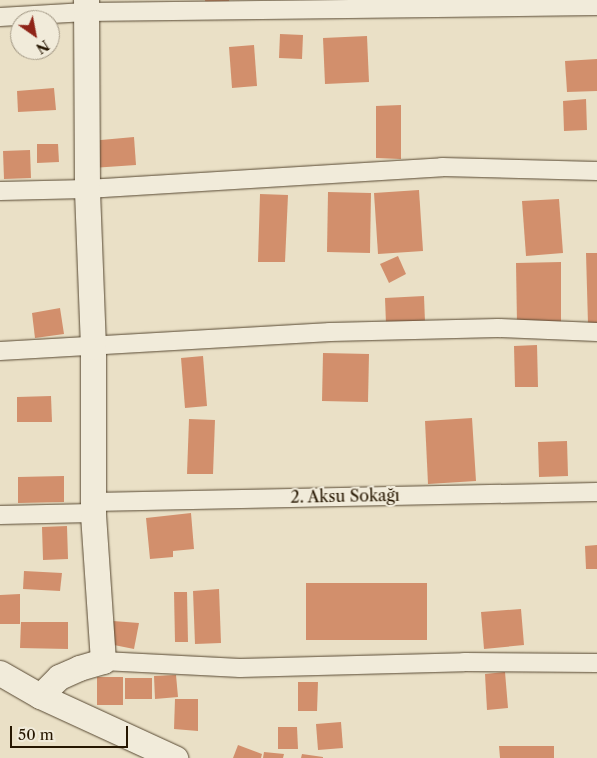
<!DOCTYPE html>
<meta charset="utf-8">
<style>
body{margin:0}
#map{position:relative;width:597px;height:758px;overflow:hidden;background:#eae0c6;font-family:"Libre Caslon Text",serif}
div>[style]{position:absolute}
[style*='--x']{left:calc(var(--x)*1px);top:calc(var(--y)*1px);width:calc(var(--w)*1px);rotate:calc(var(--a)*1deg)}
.building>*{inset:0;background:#d28f6c}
.roads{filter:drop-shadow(0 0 1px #574832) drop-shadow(0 0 1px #574832)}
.street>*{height:18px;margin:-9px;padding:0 9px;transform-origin:9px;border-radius:9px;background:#f1ebda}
.secondary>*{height:25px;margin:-12.5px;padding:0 12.5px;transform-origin:12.5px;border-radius:12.5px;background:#f1ebda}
span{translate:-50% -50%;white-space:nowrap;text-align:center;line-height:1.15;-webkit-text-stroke:4px #f1ebda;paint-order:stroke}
.street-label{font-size:16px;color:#261600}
.north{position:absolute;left:10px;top:10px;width:50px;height:50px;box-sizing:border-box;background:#f1ebda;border:1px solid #a09683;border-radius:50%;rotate:147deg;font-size:14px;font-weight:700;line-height:20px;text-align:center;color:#261600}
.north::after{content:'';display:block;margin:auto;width:18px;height:22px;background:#8f2418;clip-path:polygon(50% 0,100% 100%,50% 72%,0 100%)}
.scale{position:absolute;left:10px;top:726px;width:118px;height:22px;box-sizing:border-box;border:2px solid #261600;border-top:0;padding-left:6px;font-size:15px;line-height:18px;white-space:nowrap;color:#261600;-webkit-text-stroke:4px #f1ebda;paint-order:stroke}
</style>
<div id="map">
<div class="building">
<i style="clip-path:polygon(205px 0,229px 0,230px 6px,206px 7px)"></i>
<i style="clip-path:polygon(280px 34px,303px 35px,302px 59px,279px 58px)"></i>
<i style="clip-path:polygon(367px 36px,369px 82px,325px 84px,323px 38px)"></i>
<i style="clip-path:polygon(254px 45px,257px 86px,232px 88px,229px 47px)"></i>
<i style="clip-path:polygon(597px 59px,597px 91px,567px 92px,565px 61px)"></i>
<i style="clip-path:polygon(54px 88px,56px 110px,18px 112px,17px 91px)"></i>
<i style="clip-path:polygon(586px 99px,587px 130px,564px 131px,563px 101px)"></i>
<i style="clip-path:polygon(401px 105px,401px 159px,376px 158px,376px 106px)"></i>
<i style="clip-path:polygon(134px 137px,136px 165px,92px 168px,90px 141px)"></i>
<i style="clip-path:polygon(37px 144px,58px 144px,59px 162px,37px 163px)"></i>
<i style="clip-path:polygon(30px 150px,31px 178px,4px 179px,3px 151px)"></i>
<i style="clip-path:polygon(419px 190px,423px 251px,378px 254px,374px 193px)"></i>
<i style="clip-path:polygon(328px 192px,371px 193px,370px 253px,327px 252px)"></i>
<i style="clip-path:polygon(260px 194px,288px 195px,285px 262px,258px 262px)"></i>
<i style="clip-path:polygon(559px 199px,563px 253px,526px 256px,522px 201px)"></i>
<i style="clip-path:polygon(586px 253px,597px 253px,597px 324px,588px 324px)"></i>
<i style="clip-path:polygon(398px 256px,406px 274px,389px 283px,380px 264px)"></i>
<i style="clip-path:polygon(561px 262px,561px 324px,517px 324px,516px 263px)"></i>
<i style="clip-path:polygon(424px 296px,425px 322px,386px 324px,385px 298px)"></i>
<i style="clip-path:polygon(60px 308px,64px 334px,35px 338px,32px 313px)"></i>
<i style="clip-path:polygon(537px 345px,538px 387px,515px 387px,514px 346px)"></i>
<i style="clip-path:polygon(323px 353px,369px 354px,368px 402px,322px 401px)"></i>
<i style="clip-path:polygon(203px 356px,207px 406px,185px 408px,181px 358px)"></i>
<i style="clip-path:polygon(51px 396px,52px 422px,17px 422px,17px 397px)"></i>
<i style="clip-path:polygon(472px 418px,476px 481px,428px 484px,425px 421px)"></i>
<i style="clip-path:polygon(189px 419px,215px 420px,213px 474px,187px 474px)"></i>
<i style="clip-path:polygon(567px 441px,568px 476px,539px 477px,538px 442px)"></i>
<i style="clip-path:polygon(64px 476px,64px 502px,18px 503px,18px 477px)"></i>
<i style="clip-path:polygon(191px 513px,194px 549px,173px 551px,173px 557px,150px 559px,146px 518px)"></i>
<i style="clip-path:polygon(67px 526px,68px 559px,43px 560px,42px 527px)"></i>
<i style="clip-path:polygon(597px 545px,597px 569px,586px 569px,585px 546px)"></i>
<i style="clip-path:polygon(24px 571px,62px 573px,60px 591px,23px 589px)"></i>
<i style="clip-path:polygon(306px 583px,427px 583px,427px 640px,306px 640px)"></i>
<i style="clip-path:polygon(219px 589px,221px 643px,195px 644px,193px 591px)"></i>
<i style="clip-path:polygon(174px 592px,187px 592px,188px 642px,175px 642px)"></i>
<i style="clip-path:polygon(20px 594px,20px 624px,0 624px,0 595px)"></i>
<i style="clip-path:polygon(521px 609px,524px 645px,484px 649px,481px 612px)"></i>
<i style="clip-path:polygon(113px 621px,139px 623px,134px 649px,114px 645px)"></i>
<i style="clip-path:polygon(21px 622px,68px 622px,68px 649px,20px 648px)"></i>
<i style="clip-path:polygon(505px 672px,508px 708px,487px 710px,485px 674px)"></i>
<i style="clip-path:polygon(176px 675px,178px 697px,155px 699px,154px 676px)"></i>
<i style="clip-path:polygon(97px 677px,123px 677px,123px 705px,97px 705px)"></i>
<i style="clip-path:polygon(125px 678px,152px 678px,152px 699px,125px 699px)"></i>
<i style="clip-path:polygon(298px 682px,318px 682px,317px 711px,298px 711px)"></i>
<i style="clip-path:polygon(175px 699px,198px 699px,198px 731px,174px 729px)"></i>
<i style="clip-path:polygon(341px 722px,343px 748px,318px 750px,316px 724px)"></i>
<i style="clip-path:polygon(278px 727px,297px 727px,298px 749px,278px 749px)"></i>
<i style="clip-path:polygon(238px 745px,262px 754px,261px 758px,233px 758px)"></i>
<i style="clip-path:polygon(499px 746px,554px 746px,554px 758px,500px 758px)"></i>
<i style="clip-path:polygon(264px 752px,284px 754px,283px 758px,263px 758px)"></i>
<i style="clip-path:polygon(302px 754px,323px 757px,323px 758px,301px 758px)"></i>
</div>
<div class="roads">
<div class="street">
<i style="--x:0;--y:17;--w:86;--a:-3.3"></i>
<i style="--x:86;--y:12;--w:511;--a:-0.67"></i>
<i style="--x:0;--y:191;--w:87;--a:-1.3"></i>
<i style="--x:87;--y:189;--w:356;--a:-3.5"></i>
<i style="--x:442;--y:167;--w:155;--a:1.5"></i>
<i style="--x:0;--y:351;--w:331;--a:-3.3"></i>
<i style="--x:330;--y:332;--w:168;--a:-1.4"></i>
<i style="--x:498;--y:328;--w:99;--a:2.3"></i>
<i style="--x:93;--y:502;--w:504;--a:-1.14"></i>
<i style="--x:0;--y:515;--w:93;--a:-1.2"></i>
<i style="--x:103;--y:661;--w:137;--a:2.9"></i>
<i style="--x:240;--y:668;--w:224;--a:-1.5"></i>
<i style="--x:464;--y:662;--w:133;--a:0.4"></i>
</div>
<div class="secondary">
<i style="--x:0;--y:673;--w:46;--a:29.9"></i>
<i style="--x:40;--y:696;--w:149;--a:24.7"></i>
<i style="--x:40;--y:696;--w:27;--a:-45"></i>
<i style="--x:59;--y:677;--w:22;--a:-24"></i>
<i style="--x:79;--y:668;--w:25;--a:-16"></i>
<i style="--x:103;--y:661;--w:148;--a:-93.9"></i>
<i style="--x:93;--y:513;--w:166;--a:-90"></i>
<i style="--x:93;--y:347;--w:158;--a:-92.2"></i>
<i style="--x:87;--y:189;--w:189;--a:-90.3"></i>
</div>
</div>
<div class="street-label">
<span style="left:345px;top:496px;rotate:-1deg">2. Aksu Sokağı</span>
</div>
<div class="north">N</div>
<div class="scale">50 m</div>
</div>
